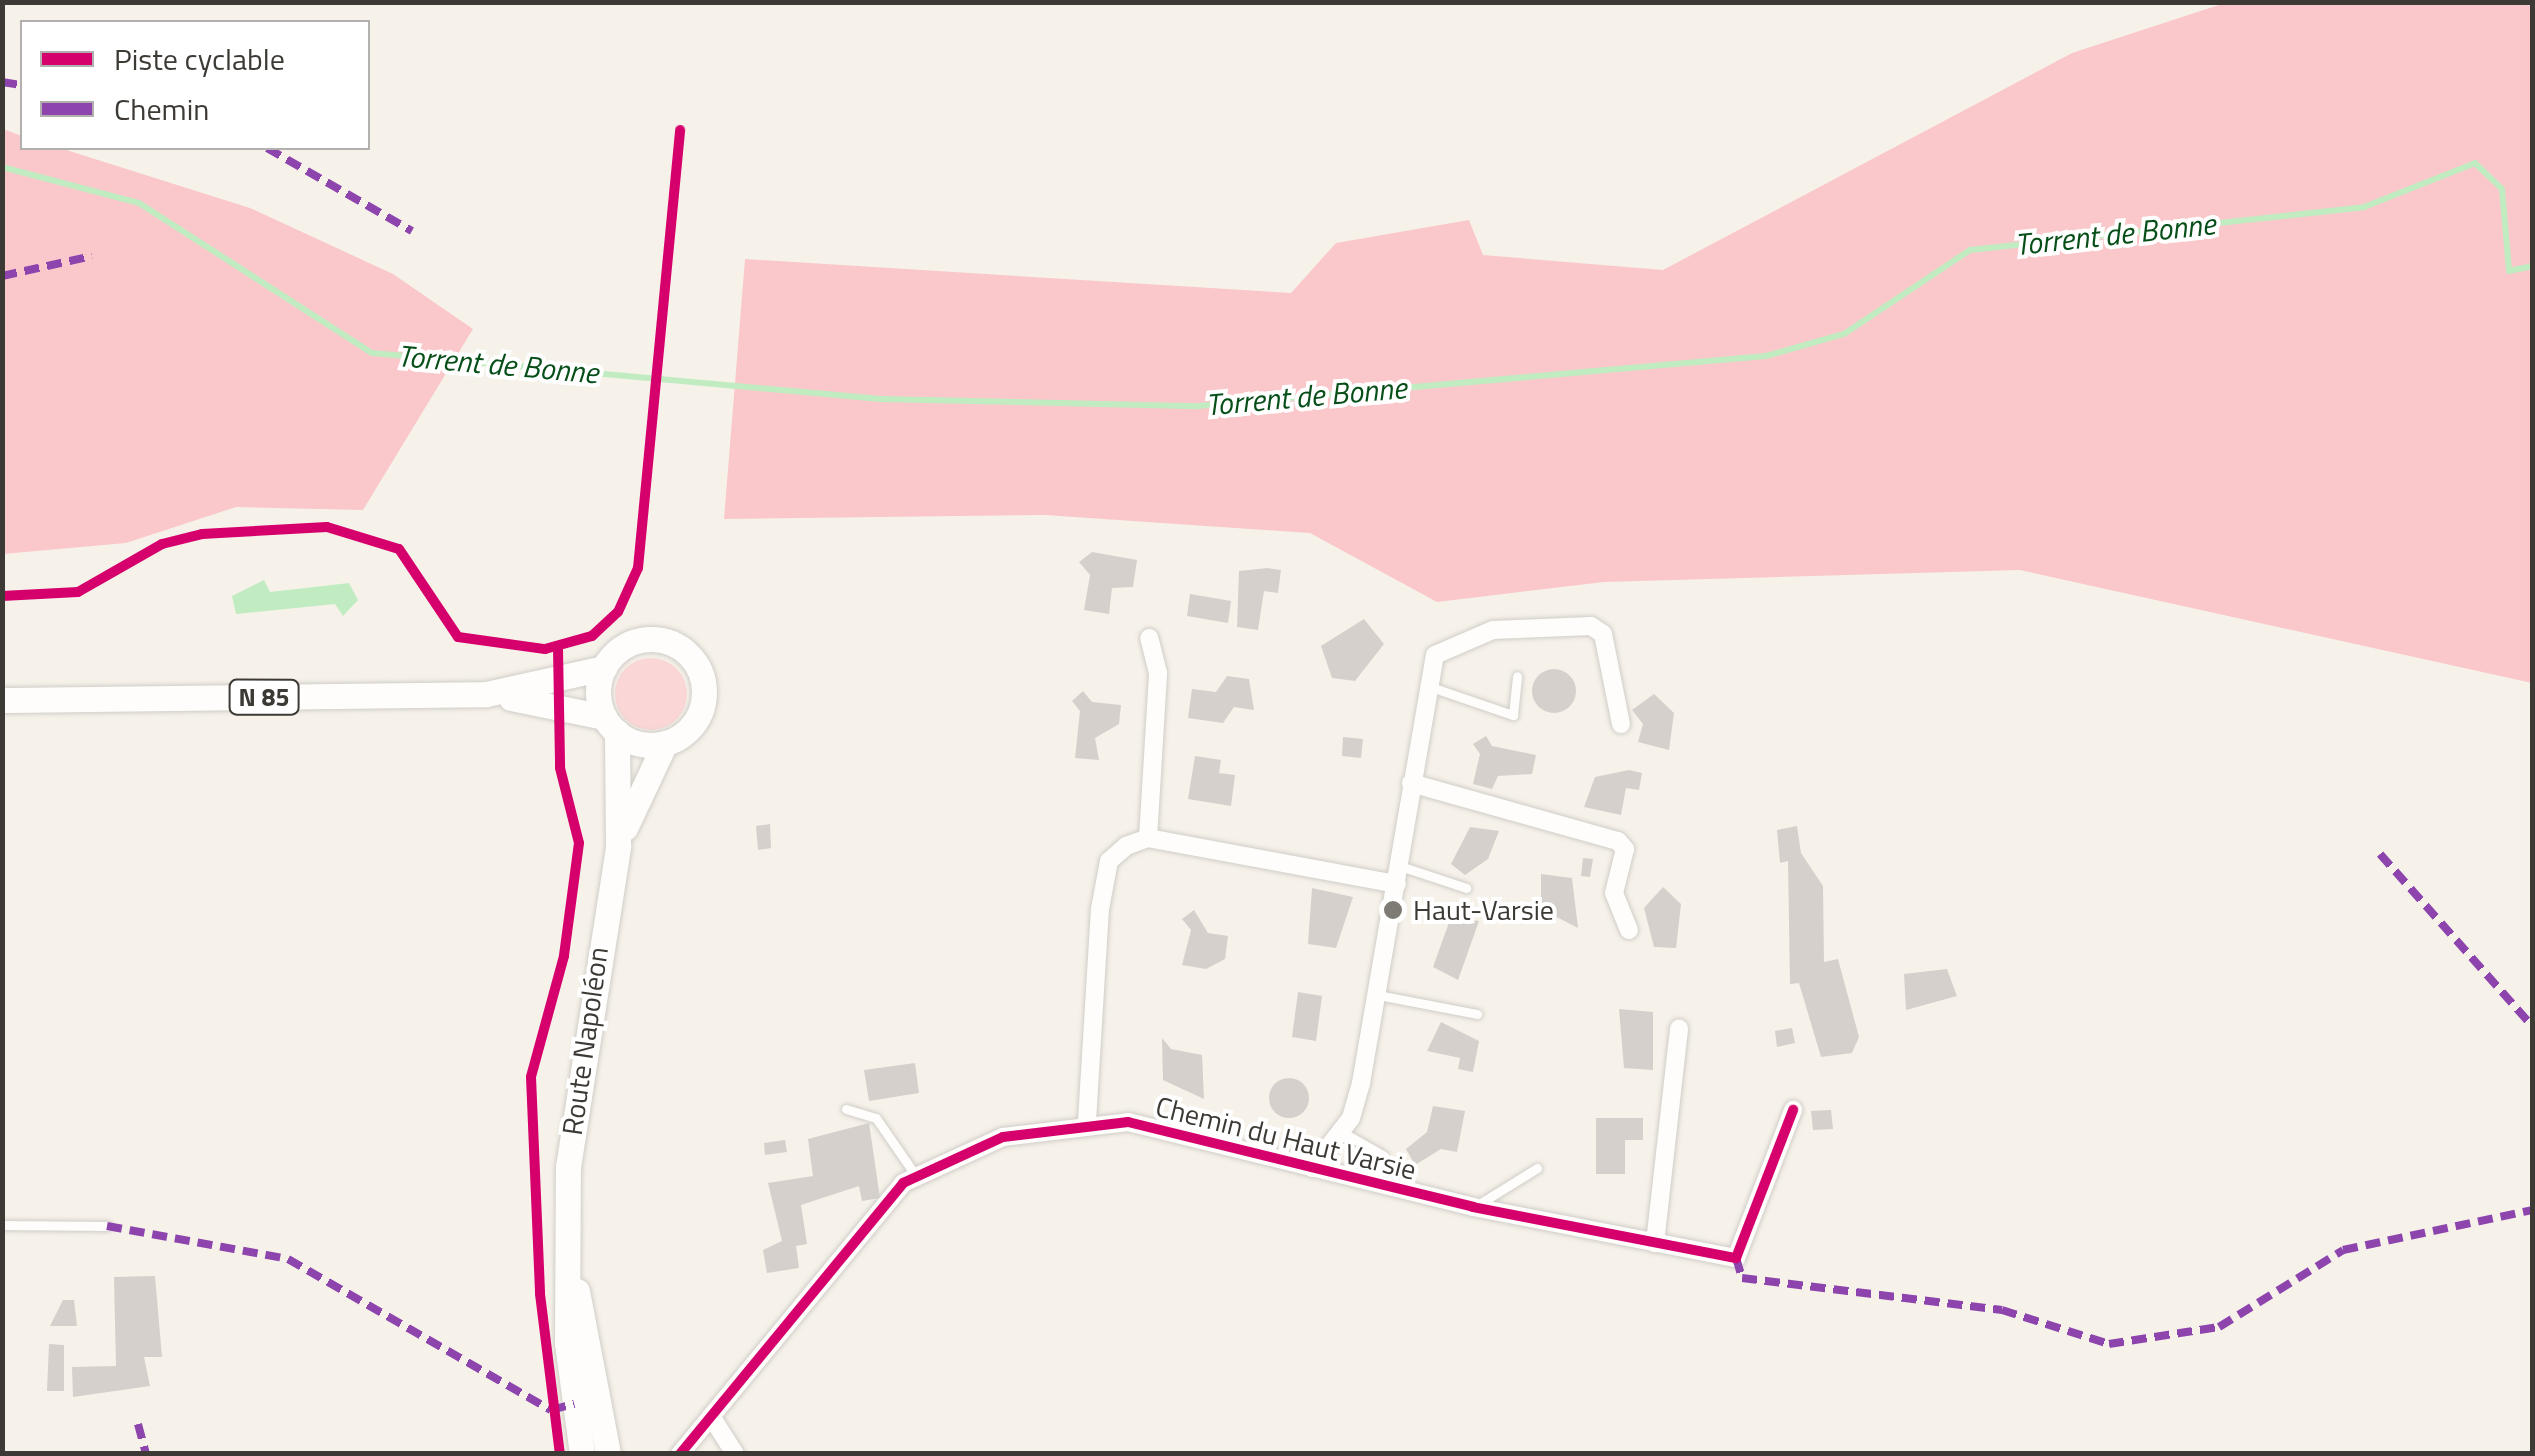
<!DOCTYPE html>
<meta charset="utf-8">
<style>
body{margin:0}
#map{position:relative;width:2535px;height:1456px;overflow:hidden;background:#f6f2ea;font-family:"Titillium Web",sans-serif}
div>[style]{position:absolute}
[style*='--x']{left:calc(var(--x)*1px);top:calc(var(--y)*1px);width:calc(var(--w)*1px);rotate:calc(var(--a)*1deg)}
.green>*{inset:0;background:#fad6d7}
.round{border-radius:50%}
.forest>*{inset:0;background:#fac8cb}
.water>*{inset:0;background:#c1ecc1}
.stream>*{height:6px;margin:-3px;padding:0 3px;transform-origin:3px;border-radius:3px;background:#c1ecc1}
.building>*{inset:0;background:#d5d0cb}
.roads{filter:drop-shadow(0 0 2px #d0cdc7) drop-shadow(0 0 2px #d0cdc7)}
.service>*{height:9px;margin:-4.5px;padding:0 4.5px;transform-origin:4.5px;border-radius:4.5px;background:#fefdfc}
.minor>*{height:18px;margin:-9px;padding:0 9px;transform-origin:9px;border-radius:9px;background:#fefdfc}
.primary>*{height:25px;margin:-12.5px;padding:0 12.5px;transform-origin:12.5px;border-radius:12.5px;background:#fefdfc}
.primary>.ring{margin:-12.5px;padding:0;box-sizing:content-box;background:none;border:25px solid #fefdfc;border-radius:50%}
.quiet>*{height:8px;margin-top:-4px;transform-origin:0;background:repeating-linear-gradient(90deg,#8e44ad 0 15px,transparent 0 23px)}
.cycleway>*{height:10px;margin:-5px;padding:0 5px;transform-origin:5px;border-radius:5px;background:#d6006c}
.dots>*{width:28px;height:28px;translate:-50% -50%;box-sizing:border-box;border:5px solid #fff;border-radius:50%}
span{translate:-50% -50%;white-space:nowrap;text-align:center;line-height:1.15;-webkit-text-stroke:8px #fff;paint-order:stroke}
.shield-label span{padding:2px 8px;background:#fff;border:2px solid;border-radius:8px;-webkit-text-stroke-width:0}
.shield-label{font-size:25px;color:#3d3a35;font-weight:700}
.poi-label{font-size:28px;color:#3d3a35}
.left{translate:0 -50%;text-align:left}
.street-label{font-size:28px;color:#3d3a35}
.water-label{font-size:30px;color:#074f19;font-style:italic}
.frame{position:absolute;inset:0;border:5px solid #3d3a35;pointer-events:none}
.legend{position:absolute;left:20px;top:20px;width:350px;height:130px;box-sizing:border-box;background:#fff;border:2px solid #b1b0ae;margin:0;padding:12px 18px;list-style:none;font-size:30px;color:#3d3a35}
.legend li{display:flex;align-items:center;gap:20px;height:50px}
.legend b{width:50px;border:2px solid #b1b0ae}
</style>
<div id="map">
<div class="green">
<i class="round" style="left:615px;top:658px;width:72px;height:72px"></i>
</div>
<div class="forest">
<i style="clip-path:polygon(2228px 2px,2532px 3px,2532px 683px,2020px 570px,1604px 582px,1437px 602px,1310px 533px,1045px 515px,724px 519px,745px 259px,1291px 293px,1336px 243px,1469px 220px,1483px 255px,1663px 270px,2072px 53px)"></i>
<i style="clip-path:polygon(3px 129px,22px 136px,22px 148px,60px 148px,250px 208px,393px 274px,473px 329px,363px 510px,236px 507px,126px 543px,3px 554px)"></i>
</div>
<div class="water">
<i style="clip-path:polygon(264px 580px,270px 592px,349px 583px,358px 600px,343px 616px,335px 604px,236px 614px,232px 596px)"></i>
</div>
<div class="stream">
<i style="--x:2;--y:167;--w:142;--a:14.7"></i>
<i style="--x:139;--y:203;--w:277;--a:32.8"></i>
<i style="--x:372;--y:353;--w:511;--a:5.16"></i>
<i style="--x:881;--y:399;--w:317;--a:1.3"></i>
<i style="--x:1198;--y:406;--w:570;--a:-5.03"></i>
<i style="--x:1766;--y:356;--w:81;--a:-15.8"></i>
<i style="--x:1844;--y:334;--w:151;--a:-33.7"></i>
<i style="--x:1970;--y:250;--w:396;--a:-6.2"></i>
<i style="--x:2364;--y:207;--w:119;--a:-21.6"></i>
<i style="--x:2475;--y:163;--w:37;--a:44"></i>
<i style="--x:2502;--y:189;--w:82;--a:85.1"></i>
<i style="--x:2509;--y:271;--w:24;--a:-12"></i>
</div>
<div class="building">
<i style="clip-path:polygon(1092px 552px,1137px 560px,1133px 587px,1112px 588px,1109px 614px,1084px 610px,1090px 575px,1079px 562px)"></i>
<i style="clip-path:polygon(1267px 568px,1281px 570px,1278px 593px,1264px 591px,1258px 630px,1237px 627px,1239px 571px)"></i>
<i style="clip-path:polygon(1190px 594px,1231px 601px,1228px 623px,1187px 616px)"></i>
<i style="clip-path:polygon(1364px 619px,1384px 644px,1355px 681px,1332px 678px,1321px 646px)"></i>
<i class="round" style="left:1532px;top:669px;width:44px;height:44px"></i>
<i style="clip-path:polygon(1227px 676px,1249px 679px,1254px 710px,1234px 707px,1223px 723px,1188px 718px,1192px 689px,1216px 692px)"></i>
<i style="clip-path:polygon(1083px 691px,1092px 702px,1121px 705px,1119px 724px,1095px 738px,1099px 760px,1075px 758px,1080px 711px,1072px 701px)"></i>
<i style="clip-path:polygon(1654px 694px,1674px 713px,1669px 750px,1638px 742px,1643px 724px,1632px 710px)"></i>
<i style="clip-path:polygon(1486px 736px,1492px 746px,1536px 755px,1532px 774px,1498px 776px,1492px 789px,1473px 784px,1480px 754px,1473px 744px)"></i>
<i style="clip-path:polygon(1343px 737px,1363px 739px,1361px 758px,1342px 756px)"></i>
<i style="clip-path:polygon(1195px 756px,1221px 760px,1219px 773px,1235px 775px,1231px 806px,1188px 799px)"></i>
<i style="clip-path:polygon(1629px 770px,1642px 773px,1639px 790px,1626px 788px,1621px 815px,1584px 807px,1595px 777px)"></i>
<i style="clip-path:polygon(770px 824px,771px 848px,758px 850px,756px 826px)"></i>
<i style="clip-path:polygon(1797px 826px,1801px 853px,1823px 886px,1824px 962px,1838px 959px,1859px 1037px,1852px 1053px,1821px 1057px,1799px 983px,1790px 984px,1788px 861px,1780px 863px,1777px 830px)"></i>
<i style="clip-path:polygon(1470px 827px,1499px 831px,1488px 859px,1465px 875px,1451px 864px)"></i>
<i style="clip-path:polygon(1583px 858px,1593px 859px,1590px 877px,1581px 876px)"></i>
<i style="clip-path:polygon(1541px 874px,1572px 878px,1578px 928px,1541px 909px)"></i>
<i style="clip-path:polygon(1663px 887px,1681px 904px,1676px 948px,1654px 947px,1644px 908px)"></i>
<i style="clip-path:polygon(1312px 888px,1353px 897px,1336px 948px,1308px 944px)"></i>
<i style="clip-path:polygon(1194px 910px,1208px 933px,1228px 936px,1225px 959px,1206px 969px,1182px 965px,1191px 930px,1182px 919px)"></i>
<i style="clip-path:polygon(1451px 917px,1479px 921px,1458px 980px,1433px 967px)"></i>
<i style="clip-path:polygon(1947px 969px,1957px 996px,1906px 1010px,1904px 974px)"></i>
<i style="clip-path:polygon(1298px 992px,1322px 996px,1316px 1041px,1292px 1037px)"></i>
<i style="clip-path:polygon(1619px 1009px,1653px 1012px,1653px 1070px,1624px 1068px)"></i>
<i style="clip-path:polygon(1441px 1022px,1479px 1041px,1473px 1072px,1458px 1069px,1460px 1058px,1427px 1051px)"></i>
<i style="clip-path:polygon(1792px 1028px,1795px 1043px,1777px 1047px,1775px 1031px)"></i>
<i style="clip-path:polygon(1162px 1038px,1171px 1049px,1202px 1055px,1204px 1099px,1163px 1080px)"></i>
<i style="clip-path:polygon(915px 1063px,919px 1093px,869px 1101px,864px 1070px)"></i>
<i class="round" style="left:1269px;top:1078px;width:40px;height:40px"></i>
<i style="clip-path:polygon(1433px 1106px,1465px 1111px,1457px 1152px,1441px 1149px,1415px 1165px,1406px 1149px,1427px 1132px)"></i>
<i style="clip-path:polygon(1831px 1110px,1833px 1129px,1813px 1130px,1811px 1111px)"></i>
<i style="clip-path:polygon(1596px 1118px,1643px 1118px,1643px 1140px,1625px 1140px,1625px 1174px,1596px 1174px)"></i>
<i style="clip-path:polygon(869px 1123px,880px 1198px,862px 1201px,859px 1186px,801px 1205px,807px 1244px,796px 1246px,799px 1268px,767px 1273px,763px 1250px,782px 1241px,768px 1183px,813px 1176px,808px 1139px)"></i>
<i style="clip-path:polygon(785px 1140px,787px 1152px,765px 1155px,764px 1143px)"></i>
<i style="clip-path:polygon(155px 1276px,162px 1357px,144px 1357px,150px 1386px,73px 1397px,72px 1367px,116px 1366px,114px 1277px)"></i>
<i style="clip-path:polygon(63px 1300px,74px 1300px,77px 1326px,50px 1326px)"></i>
<i style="clip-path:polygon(49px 1344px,64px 1345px,64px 1391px,47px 1391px)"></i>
</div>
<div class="roads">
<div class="service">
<i style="--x:1431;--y:687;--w:87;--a:18.9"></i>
<i style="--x:1513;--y:715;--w:39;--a:-84"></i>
<i style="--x:1400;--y:866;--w:70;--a:18.4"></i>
<i style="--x:1378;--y:995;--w:101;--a:10.9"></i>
<i style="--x:846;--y:1109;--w:31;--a:17"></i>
<i style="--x:876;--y:1118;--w:70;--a:55.4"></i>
<i style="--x:1342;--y:1132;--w:48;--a:29.7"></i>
<i style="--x:1476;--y:1206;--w:72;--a:-31.9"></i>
<i style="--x:2;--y:1225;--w:105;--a:0.5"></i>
</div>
<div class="minor">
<i style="--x:1411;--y:783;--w:215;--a:15.7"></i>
<i style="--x:1618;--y:841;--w:11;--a:49"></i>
<i style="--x:1625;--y:849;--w:45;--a:104"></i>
<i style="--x:1614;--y:893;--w:40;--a:68"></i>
<i style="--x:1148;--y:838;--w:165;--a:-86.5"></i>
<i style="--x:1158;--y:673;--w:36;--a:-104"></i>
<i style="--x:1087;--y:1121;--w:212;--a:-86.5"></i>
<i style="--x:1100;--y:909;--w:49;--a:-79.4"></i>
<i style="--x:1109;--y:861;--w:23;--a:-41"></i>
<i style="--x:1126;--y:846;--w:23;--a:-20"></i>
<i style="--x:1148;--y:838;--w:253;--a:10.5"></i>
<i style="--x:1312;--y:1168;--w:63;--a:-52"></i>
<i style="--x:1351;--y:1118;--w:36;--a:-74"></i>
<i style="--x:1361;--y:1083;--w:434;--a:-80.2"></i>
<i style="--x:1435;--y:655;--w:63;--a:-23.3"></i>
<i style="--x:1493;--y:630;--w:98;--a:-2.3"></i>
<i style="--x:1591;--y:626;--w:14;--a:34"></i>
<i style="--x:1603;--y:634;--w:92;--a:78.7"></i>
<i style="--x:1655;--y:1243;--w:216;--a:-83.6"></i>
<i style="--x:711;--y:1416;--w:45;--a:57.7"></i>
<i style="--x:680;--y:1454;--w:351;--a:-50.5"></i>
<i style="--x:903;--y:1183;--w:110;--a:-24.7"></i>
<i style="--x:1003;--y:1137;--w:126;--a:-6.8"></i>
<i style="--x:1128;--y:1122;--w:355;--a:13.8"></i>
<i style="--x:1473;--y:1207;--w:268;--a:11"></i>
<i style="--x:1736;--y:1258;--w:159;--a:-68.9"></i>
</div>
<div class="primary">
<i class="ring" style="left:598px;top:639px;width:81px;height:81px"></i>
<i style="--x:511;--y:698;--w:95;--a:11.5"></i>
<i style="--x:2;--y:700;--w:484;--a:-0.7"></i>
<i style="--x:486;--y:694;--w:121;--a:-12.4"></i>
<i style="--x:625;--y:828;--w:94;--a:-64.8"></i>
<i style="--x:577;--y:1291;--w:166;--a:79.2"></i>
<i style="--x:582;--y:1454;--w:112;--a:-97.7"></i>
<i style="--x:567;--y:1343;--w:176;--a:-89.7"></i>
<i style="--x:568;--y:1167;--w:325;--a:-81.1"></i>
<i style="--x:618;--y:846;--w:114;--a:-90.5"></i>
</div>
</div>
<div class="quiet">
<i style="--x:2;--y:82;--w:20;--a:9"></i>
<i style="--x:267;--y:148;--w:167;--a:29.8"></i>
<i style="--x:2;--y:276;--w:92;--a:-12.5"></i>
<i style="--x:2380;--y:854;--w:230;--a:48.5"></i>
<i style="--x:107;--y:1226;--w:184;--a:10.3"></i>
<i style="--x:288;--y:1259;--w:303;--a:29.9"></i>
<i style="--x:551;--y:1410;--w:24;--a:-15"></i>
<i style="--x:1736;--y:1258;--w:21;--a:73"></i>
<i style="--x:1742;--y:1278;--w:262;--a:7"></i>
<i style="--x:2002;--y:1310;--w:112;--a:17.6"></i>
<i style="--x:2109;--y:1344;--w:111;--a:-8.8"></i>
<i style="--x:2219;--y:1327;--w:146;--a:-31.8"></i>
<i style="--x:2343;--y:1250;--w:193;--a:-11.9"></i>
<i style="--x:138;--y:1424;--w:31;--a:75"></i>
</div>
<div class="cycleway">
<i style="--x:2;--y:596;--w:76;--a:-3"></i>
<i style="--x:78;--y:592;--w:97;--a:-29.7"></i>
<i style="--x:162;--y:544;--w:41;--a:-14"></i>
<i style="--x:202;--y:534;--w:125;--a:-3.2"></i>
<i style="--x:327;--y:527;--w:75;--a:17"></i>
<i style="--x:399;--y:549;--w:106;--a:56.2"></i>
<i style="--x:458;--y:637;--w:88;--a:7.9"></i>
<i style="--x:545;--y:649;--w:49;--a:-15.5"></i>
<i style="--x:592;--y:636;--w:35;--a:-43"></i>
<i style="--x:618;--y:612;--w:48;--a:-65.6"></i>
<i style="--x:638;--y:568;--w:440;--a:-84.5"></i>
<i style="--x:558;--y:648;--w:120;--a:89"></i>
<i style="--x:560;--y:768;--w:77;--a:75.8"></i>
<i style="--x:579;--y:843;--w:114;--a:97.6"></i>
<i style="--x:564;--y:956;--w:125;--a:105.3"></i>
<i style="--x:531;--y:1077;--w:217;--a:87.6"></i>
<i style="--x:540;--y:1294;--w:161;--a:82.9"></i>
<i style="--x:680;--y:1454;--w:351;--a:-50.5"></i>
<i style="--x:903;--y:1183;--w:110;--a:-24.7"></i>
<i style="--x:1003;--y:1137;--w:126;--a:-6.8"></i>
<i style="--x:1128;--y:1122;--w:355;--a:13.8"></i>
<i style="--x:1473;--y:1207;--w:268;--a:11"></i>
<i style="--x:1736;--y:1258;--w:159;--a:-68.9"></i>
</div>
<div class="dots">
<i style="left:1393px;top:910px;background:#7e7a74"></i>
</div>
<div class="shield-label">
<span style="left:264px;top:697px">N 85</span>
</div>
<div class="poi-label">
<span class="left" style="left:1413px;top:910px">Haut-Varsie</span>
</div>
<div class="street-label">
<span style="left:585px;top:1041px;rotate:-82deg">Route Napoléon</span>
<span style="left:1286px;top:1138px;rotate:14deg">Chemin du Haut Varsie</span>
</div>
<div class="water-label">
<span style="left:2115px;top:234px;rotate:-6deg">Torrent de Bonne</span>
<span style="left:498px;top:364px;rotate:5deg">Torrent de Bonne</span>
<span style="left:1306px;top:396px;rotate:-5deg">Torrent de Bonne</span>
</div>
<div class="frame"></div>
<ul class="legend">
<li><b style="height:12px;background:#d6006c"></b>Piste cyclable</li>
<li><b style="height:12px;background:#8e44ad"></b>Chemin</li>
</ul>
</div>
